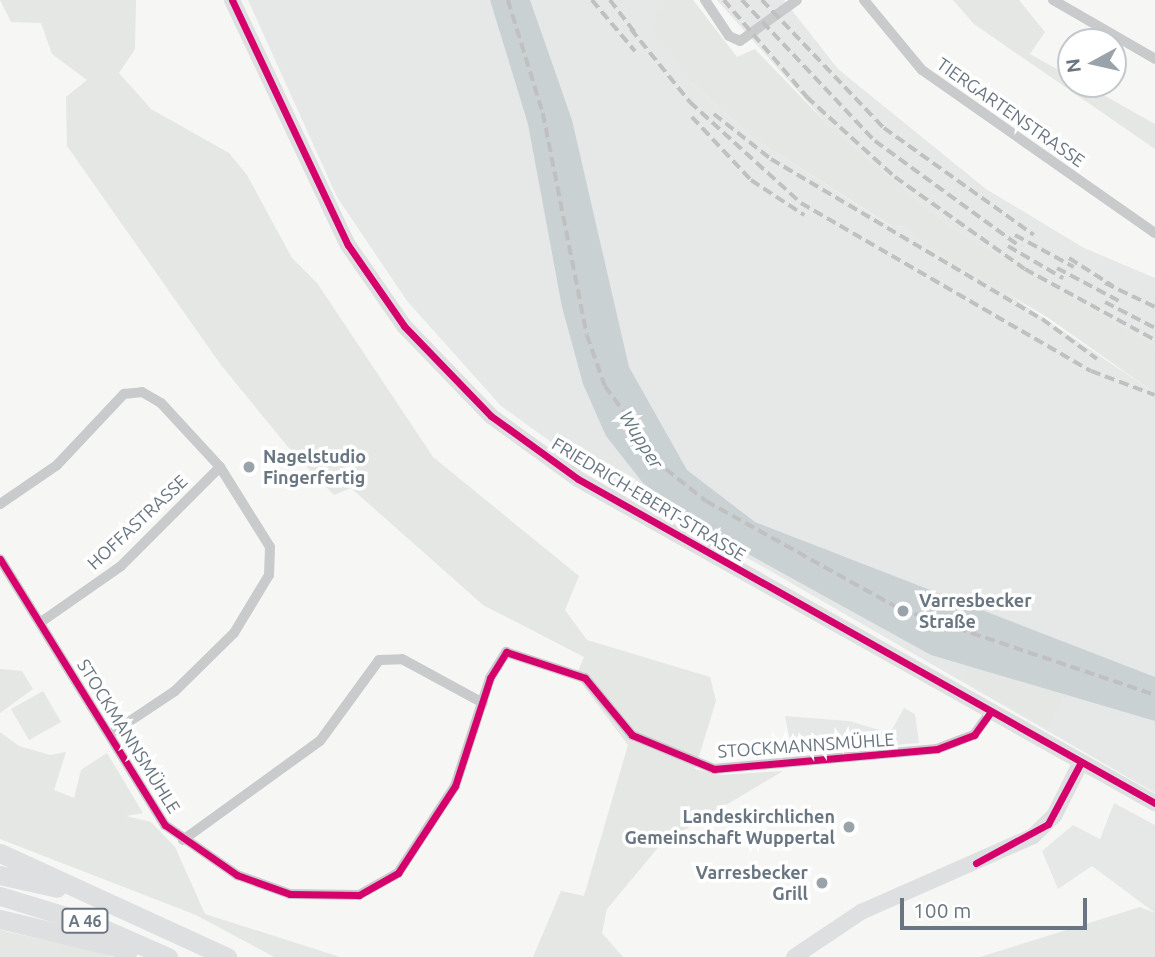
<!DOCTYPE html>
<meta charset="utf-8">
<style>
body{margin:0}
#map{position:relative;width:1155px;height:957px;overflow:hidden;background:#f6f6f5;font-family:Ubuntu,sans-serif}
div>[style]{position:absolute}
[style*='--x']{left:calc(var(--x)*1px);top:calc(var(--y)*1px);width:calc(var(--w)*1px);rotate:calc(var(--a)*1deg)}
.built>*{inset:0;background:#e6e8e8}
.green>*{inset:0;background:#e4e7e3}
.water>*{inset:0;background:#cad1d3}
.street>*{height:10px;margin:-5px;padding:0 5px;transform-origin:5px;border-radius:5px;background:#c9cacb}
.primary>*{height:16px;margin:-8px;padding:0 8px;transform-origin:8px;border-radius:8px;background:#dedfe0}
.highway>*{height:19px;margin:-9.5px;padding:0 9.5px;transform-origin:9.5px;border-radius:9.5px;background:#dedfe0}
.rail>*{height:3.5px;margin-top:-1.75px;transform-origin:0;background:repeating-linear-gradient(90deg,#c0c0c1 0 10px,transparent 0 15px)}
.cycleway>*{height:7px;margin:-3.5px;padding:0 3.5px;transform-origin:3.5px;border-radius:3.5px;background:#d6006c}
.dots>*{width:19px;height:19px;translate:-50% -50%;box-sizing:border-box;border:4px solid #fff;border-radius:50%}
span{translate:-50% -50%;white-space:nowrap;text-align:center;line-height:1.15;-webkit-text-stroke:7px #fff;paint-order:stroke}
.shield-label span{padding:2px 5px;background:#fff;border:2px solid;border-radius:5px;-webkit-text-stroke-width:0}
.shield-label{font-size:16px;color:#697682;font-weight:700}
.street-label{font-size:18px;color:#697682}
.poi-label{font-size:18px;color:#697682;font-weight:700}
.left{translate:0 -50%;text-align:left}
.right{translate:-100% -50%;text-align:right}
.water-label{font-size:19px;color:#65777e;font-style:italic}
.north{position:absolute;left:1057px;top:28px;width:70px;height:70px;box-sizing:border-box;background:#fff;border:2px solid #c3c8cd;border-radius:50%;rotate:262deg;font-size:19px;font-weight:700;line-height:28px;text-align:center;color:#697682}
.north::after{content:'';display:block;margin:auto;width:24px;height:32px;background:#9aa3aa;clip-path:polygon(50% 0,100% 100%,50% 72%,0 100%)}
.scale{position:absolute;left:900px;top:898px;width:187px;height:32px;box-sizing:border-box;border:4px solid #697682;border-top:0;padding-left:9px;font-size:21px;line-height:24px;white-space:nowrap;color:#697682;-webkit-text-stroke:5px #fff;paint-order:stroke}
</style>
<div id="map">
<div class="built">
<i style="clip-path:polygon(248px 0,693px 0,732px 53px,692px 83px,753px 138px,892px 227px,907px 226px,1155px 393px,1155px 793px,569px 455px,501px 406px,407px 301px,337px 197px)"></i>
<i style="clip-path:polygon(717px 0,784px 0,838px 69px,986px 189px,1084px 248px,1155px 278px,1155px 345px,946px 224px,826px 123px)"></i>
<i style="clip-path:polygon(904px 708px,915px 714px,919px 743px,792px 753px,785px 716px,849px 721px,890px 733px)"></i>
<i style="clip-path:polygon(1114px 803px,1155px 825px,1155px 913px,1092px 866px,1058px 889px,1042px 851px,1073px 825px,1100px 839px)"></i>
</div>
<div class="green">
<i style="clip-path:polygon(0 0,136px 0,135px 49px,119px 73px,151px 109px,229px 153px,247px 175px,292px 258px,317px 283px,433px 457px,579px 576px,565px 610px,587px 640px,710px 677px,716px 701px,695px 769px,720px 775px,783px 771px,661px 844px,607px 909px,602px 933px,623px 957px,533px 957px,561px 891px,584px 896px,628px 745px,576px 676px,584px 657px,483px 605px,351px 488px,334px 495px,288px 447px,221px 365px,67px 146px,66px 97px,87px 80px,52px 54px,41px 23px,11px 22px)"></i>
<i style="clip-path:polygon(664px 0,693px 0,737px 57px,755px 49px,826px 123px,946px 224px,1155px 345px,1155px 393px,1047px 317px,923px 244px,907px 226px,893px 227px,753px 138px,691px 82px,650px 26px)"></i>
<i style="clip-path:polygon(953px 0,1019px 0,1045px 32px,1030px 54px,1071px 77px,1071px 84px,1084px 84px,1155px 124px,1155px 149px,974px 24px)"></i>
<i style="clip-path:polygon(970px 666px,1064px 694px,1048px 728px,963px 679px)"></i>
<i style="clip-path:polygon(0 669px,22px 671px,33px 689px,0 713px)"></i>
<i style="clip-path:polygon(43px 691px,61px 722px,29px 740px,11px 709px)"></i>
<i style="clip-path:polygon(0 732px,19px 746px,50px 755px,66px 752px,54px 790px,74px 798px,81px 770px,107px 753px,143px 813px,126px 816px,151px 822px,175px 847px,205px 914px,340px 957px,274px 957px,196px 915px,0 839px)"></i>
<i style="clip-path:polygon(1140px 907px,1155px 913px,1155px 957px,980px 957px)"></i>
<i style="clip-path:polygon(0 930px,94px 951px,112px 957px,0 957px)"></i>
</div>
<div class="water">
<i style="clip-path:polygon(490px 0,530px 0,572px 120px,629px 367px,687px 470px,755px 522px,1155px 677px,1155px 721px,931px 655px,721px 539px,643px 483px,606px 436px,583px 384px,562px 307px,528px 124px)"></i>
</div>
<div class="street">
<i style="--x:705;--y:0;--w:43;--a:56.3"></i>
<i style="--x:729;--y:36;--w:12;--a:24"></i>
<i style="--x:740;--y:41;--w:70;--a:-35.7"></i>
<i style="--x:864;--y:0;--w:91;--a:50.4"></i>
<i style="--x:922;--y:70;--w:284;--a:35"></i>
<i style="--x:1053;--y:0;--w:118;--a:30"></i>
<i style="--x:0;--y:504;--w:69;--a:-34.4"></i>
<i style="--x:57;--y:465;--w:98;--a:-46.7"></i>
<i style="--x:124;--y:394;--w:18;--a:-6"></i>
<i style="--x:142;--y:392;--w:22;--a:30"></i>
<i style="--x:161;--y:403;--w:87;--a:47.3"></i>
<i style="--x:220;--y:467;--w:94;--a:58"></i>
<i style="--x:270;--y:547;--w:28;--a:92"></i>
<i style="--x:269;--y:575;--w:68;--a:121.1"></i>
<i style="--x:234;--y:633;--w:83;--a:135.5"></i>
<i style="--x:175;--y:691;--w:79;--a:146.3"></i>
<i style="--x:0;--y:559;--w:313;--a:58.2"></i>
<i style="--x:165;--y:825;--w:88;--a:34.8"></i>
<i style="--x:237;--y:875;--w:56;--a:19.7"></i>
<i style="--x:290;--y:894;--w:69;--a:0.8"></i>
<i style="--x:359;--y:895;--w:45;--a:-29.4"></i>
<i style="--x:398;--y:873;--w:104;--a:-56.8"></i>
<i style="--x:455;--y:786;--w:114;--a:-72"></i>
<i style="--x:490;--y:678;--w:31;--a:-58"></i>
<i style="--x:506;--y:652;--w:83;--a:18.2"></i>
<i style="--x:585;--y:678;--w:74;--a:50.5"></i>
<i style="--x:632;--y:735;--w:89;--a:22.5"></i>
<i style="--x:714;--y:769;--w:224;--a:-5.1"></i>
<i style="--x:937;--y:749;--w:40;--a:-21"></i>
<i style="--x:974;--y:735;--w:27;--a:-54"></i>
<i style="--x:41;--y:622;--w:98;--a:-35"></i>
<i style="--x:121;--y:566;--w:140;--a:-45"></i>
<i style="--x:183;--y:840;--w:169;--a:-35.9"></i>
<i style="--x:320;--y:741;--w:100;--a:-53.9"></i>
<i style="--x:379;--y:660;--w:23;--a:-2"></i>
<i style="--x:402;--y:659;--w:92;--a:28.5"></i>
</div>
<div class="primary">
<i style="--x:232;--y:0;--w:271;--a:64.7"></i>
<i style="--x:348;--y:245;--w:98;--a:55.3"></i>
<i style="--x:404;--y:326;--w:125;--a:46"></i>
<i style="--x:491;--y:416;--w:107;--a:35.9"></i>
<i style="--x:578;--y:479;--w:662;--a:29.32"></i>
<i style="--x:794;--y:957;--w:81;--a:-33.9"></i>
<i style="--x:861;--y:912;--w:188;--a:-23.8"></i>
<i style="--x:1033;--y:836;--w:29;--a:-44"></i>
<i style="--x:1054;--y:816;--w:58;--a:-63.4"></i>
</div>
<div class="highway">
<i style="--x:0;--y:853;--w:250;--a:24.6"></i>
<i style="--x:0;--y:875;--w:58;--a:12.8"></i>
<i style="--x:0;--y:896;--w:99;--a:17"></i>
<i style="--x:95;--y:925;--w:80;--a:23.7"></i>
<i style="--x:0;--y:919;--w:132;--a:13.6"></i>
</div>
<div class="rail">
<i style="--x:508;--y:0;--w:118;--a:72.8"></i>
<i style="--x:543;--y:113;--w:226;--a:78.8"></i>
<i style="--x:587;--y:335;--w:54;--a:70.6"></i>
<i style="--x:605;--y:386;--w:103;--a:53.7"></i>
<i style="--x:666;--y:469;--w:51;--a:38.7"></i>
<i style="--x:706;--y:501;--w:222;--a:29.1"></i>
<i style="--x:900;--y:609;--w:269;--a:18.6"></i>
<i style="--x:592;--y:0;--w:67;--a:49.9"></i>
<i style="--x:610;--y:0;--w:43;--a:52.6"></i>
<i style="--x:724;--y:0;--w:128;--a:49.4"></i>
<i style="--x:807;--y:97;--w:119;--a:42.3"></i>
<i style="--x:895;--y:177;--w:159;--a:35.3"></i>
<i style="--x:1025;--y:269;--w:148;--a:28.6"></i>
<i style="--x:742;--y:0;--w:194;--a:46.7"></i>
<i style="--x:875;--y:141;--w:180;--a:36"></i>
<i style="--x:762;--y:0;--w:177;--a:46.4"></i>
<i style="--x:884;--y:128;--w:184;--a:35.5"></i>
<i style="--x:631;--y:29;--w:94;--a:51.1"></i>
<i style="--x:690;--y:102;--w:150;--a:42.3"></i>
<i style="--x:801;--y:203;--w:335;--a:30.1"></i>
<i style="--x:1091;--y:371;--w:68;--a:20.6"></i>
<i style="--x:714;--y:114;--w:73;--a:38.3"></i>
<i style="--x:771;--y:159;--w:315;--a:30.6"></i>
<i style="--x:1042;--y:319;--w:68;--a:36"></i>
<i style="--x:692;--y:117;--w:86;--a:46.9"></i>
<i style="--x:751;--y:180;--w:64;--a:33.4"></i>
<i style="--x:1015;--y:235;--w:67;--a:28.5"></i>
<i style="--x:1008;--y:246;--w:64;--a:30.2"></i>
<i style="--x:1069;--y:258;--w:52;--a:32.5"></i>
<i style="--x:1057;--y:268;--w:70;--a:28"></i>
<i style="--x:1105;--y:283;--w:55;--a:25.6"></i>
<i style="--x:1105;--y:302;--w:56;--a:27.5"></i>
</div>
<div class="cycleway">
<i style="--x:232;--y:0;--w:271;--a:64.7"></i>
<i style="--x:348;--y:245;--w:98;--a:55.3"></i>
<i style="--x:404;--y:326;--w:125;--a:46"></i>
<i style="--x:491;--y:416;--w:107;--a:35.9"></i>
<i style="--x:578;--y:479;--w:662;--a:29.32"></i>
<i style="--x:0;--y:559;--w:313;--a:58.2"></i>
<i style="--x:165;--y:825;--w:88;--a:34.8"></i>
<i style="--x:237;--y:875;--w:56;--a:19.7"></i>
<i style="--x:290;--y:894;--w:69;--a:0.8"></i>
<i style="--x:359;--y:895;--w:45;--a:-29.4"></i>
<i style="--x:398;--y:873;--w:104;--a:-56.8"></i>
<i style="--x:455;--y:786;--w:114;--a:-72"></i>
<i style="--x:490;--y:678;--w:31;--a:-58"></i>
<i style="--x:506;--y:652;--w:83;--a:18.2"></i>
<i style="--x:585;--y:678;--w:74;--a:50.5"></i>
<i style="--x:632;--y:735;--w:89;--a:22.5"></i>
<i style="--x:714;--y:769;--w:224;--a:-5.1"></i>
<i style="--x:937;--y:749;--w:40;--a:-21"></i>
<i style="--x:974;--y:735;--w:27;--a:-54"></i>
<i style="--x:976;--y:863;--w:82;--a:-28.4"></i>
<i style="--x:1048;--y:824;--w:68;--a:-61.9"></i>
</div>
<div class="dots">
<i style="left:249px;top:467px;background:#9aa3aa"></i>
<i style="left:903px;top:611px;background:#9aa3aa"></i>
<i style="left:849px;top:827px;background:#9aa3aa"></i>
<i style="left:822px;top:883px;background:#9aa3aa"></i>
</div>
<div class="shield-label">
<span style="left:85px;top:921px">A 46</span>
</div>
<div class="street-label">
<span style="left:1011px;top:112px;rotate:35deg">TIERGARTENSTRASSE</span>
<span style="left:649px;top:499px;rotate:31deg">FRIEDRICH-EBERT-STRASSE</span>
<span style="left:137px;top:522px;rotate:-43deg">HOFFASTRASSE</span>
<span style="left:129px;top:736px;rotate:58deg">STOCKMANNSMÜHLE</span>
<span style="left:806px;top:745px;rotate:-4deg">STOCKMANNSMÜHLE</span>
</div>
<div class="poi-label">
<span class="left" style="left:263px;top:467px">Nagelstudio<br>Fingerfertig</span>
<span class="left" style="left:919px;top:611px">Varresbecker<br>Straße</span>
<span class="right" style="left:835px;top:827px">Landeskirchlichen<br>Gemeinschaft Wuppertal</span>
<span class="right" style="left:808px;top:883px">Varresbecker<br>Grill</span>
</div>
<div class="water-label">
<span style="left:641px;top:440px;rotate:58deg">Wupper</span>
</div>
<div class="north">N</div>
<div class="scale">100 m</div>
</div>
